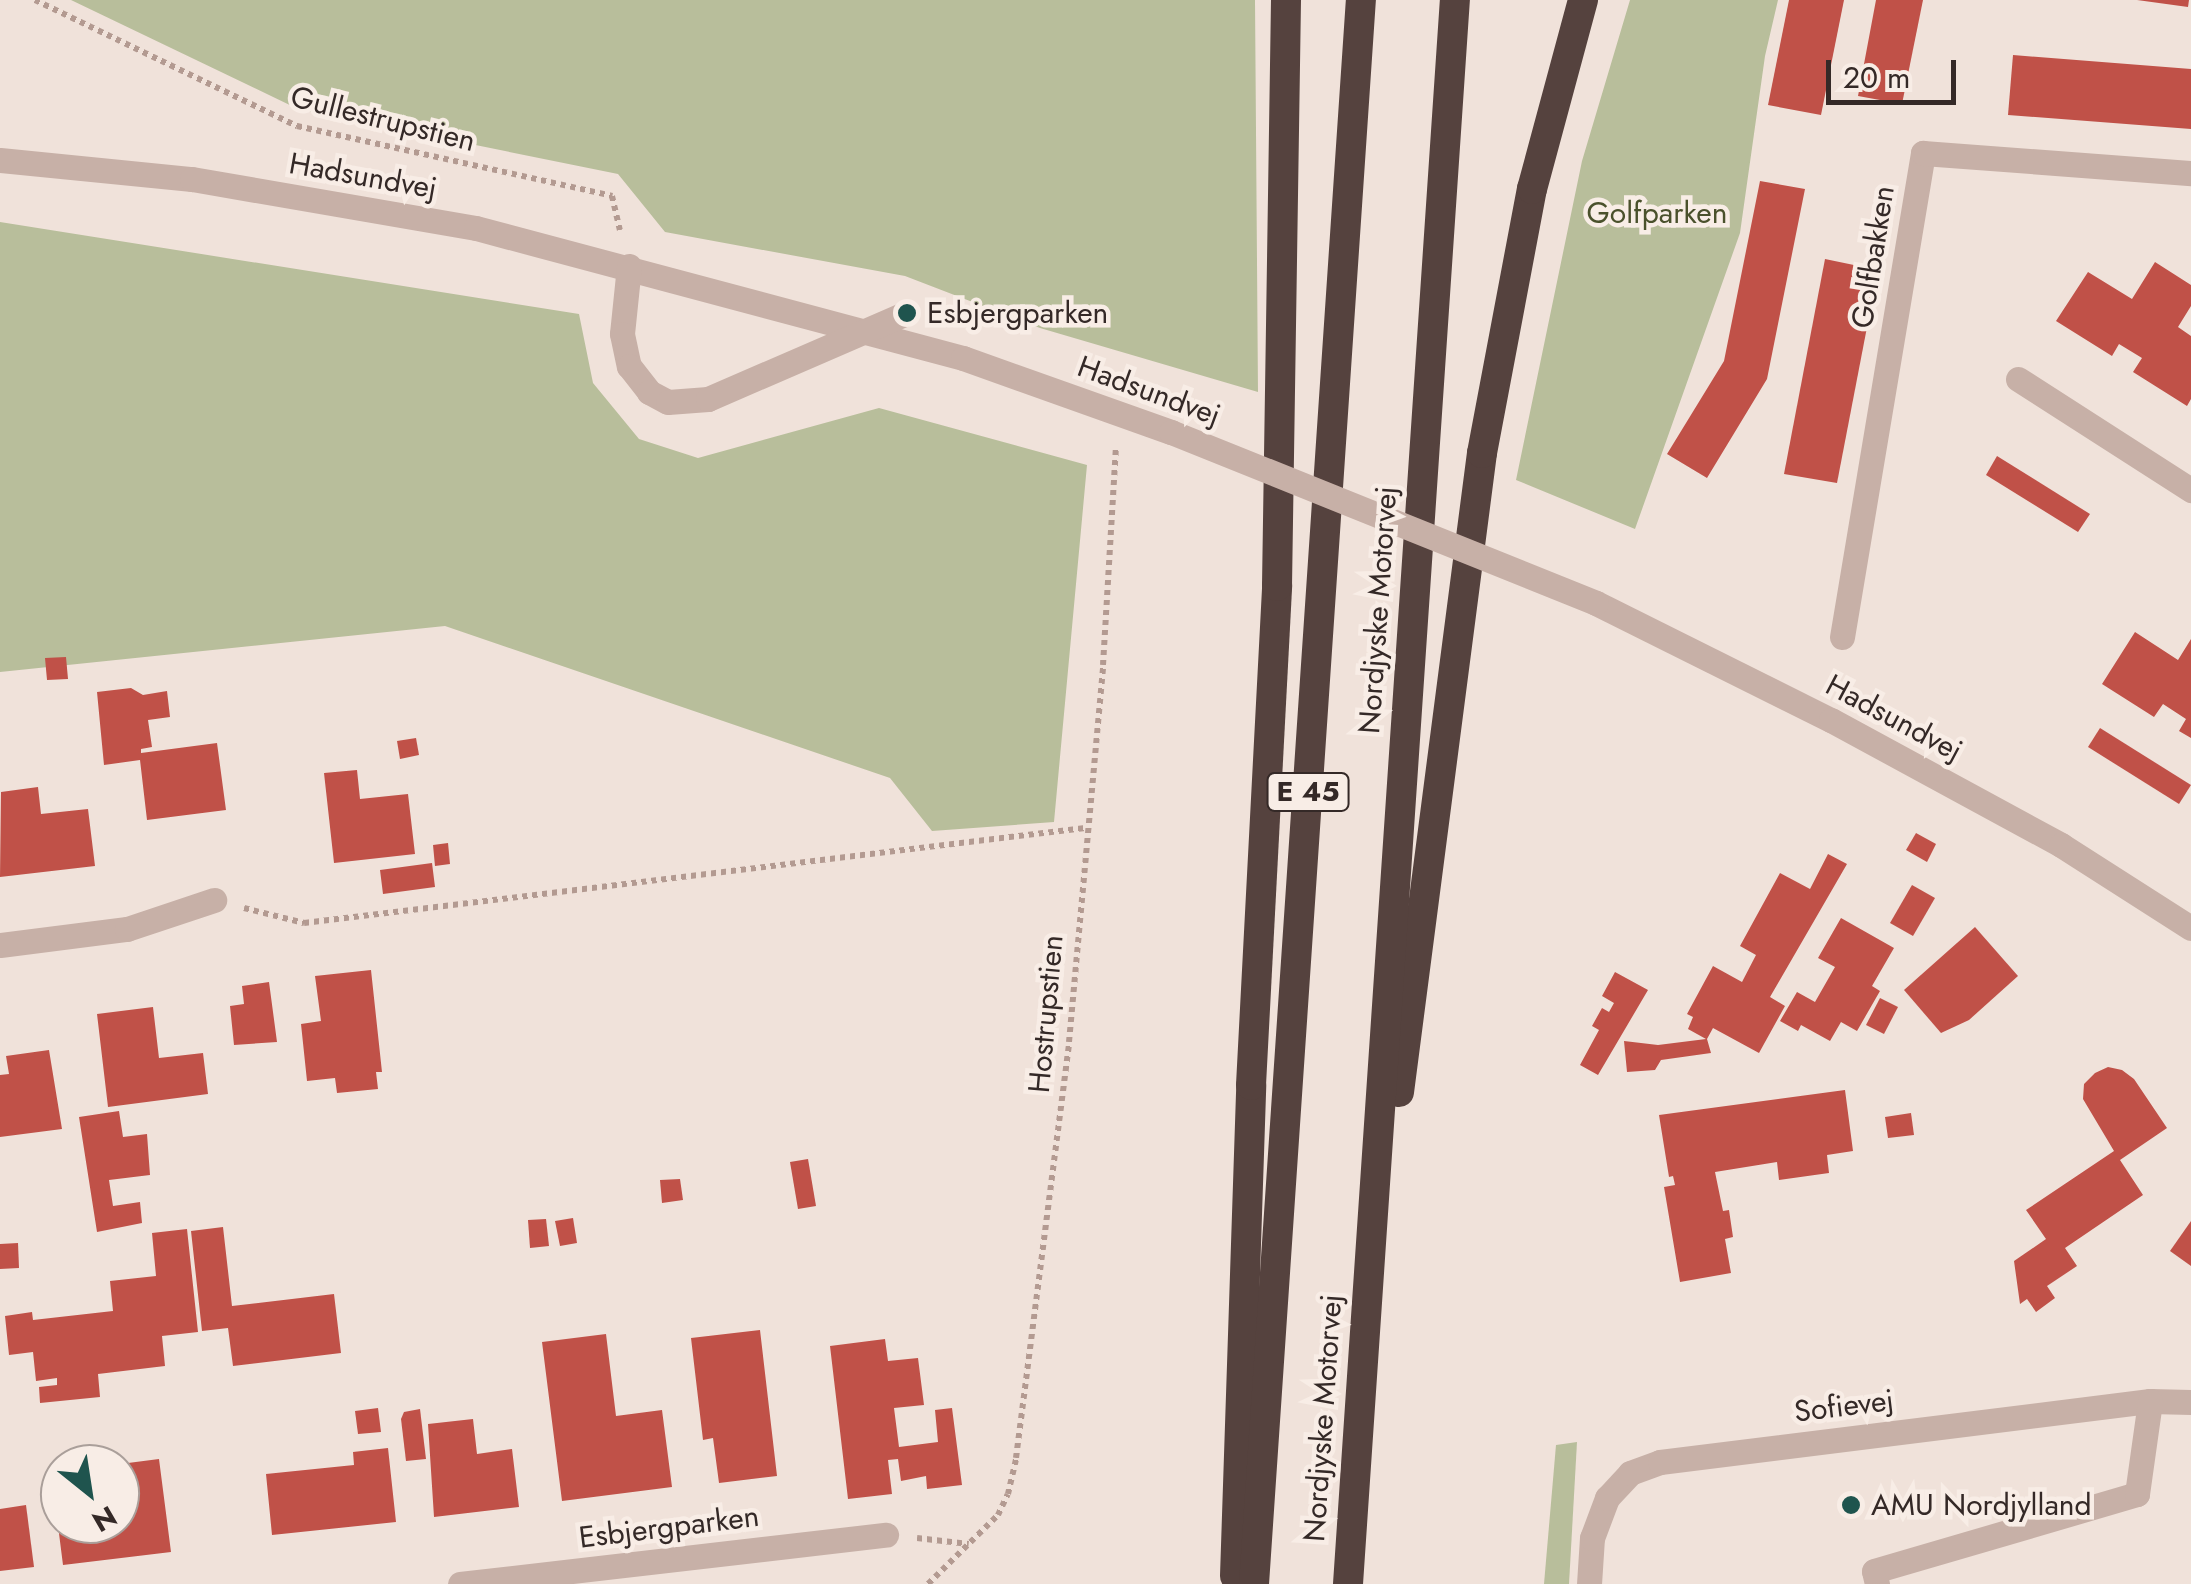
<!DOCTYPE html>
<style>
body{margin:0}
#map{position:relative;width:2191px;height:1584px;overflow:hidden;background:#f0e2da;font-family:Jost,sans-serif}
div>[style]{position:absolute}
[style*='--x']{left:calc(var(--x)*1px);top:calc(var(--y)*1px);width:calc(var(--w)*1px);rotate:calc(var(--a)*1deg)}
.green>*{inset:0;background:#b8be9b}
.building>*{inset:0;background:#c05148}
.path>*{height:6px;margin-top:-3px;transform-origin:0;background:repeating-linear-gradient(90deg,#b39a91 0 5px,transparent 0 10px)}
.minor>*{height:25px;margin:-12.5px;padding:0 12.5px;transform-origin:12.5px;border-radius:12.5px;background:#c7b0a7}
.highway>*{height:30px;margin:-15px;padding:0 15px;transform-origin:15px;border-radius:15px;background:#55423e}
.minor-bridge>*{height:25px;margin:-12.5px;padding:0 12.5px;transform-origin:12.5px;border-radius:12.5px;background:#c7b0a7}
.dots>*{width:28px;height:28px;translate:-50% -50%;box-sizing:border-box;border:5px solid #f8ede6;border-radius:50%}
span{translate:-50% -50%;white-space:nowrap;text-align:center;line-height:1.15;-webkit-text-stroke:9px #f8ede6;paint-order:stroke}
.shield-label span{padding:2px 8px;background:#f8ede6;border:2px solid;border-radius:8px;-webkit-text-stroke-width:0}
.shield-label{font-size:28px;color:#342927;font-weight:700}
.street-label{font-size:30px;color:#342927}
.park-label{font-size:30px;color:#4a512c}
.poi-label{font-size:30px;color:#342927}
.left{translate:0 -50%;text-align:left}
.north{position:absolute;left:40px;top:1444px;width:100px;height:100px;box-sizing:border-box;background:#f8ede6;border:2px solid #aa9f9a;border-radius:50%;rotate:150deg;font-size:28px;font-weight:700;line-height:40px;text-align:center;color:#342927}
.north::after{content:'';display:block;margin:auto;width:35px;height:45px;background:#1f544e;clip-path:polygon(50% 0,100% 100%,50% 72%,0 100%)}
.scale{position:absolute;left:1826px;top:60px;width:130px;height:45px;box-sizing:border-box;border:5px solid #342927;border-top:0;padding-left:12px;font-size:30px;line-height:35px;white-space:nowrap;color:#342927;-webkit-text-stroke:8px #f8ede6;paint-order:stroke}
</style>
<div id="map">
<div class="green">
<i style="clip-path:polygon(71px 0,1255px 0,1258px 392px,1040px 328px,905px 276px,665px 232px,618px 174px,298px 109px)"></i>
<i style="clip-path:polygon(1630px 0,1778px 0,1765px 56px,1740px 233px,1635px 529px,1516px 480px,1582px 161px)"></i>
<i style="clip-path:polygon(0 222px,579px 314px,593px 383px,639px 439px,698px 458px,879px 408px,1087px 465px,1054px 822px,932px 831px,890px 778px,445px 626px,0 672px)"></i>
<i style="clip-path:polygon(1577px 1442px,1569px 1584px,1544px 1584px,1556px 1445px)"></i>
</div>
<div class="building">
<i style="clip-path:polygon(1789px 0,1844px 0,1821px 115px,1768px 105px)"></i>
<i style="clip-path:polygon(1876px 0,1923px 0,1902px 104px,1858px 96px)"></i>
<i style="clip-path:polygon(2137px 0,2189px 0,2188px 7px)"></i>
<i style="clip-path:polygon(2013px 55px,2191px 69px,2191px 129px,2008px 115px)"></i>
<i style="clip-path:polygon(1760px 181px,1805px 189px,1767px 379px,1707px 478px,1667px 454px,1724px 361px)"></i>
<i style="clip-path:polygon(1825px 259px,1878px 270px,1837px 483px,1784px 474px)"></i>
<i style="clip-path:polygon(2155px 262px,2191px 285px,2191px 306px,2178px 327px,2191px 336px,2191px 399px,2187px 406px,2133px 372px,2142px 358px,2119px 344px,2112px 356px,2056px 321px,2088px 272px,2132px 299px)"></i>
<i style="clip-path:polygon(1997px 456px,2090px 514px,2078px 532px,1986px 475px)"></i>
<i style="clip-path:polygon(2135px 632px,2178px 660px,2191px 639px,2191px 738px,2179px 731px,2186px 719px,2163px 704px,2154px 717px,2102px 684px)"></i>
<i style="clip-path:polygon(66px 657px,68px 679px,47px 680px,45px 658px)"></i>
<i style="clip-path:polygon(131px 688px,143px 695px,167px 691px,170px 717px,148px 720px,152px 747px,141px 749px,141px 753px,217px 743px,226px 810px,147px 820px,140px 760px,104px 765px,97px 692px)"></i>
<i style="clip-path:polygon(2100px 728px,2191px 785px,2179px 804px,2088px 747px)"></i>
<i style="clip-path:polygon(416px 738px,419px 755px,400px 759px,397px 741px)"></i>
<i style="clip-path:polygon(357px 770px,360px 799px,408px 794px,415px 854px,334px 863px,324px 773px)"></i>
<i style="clip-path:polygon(38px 787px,41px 814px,88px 809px,95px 866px,0 877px,1px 792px)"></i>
<i style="clip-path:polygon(1916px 833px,1936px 844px,1927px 862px,1906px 850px)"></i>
<i style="clip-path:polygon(448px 843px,450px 864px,435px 866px,433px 845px)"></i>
<i style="clip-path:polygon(1828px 854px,1847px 864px,1770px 997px,1785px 1006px,1759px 1053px,1713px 1028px,1707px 1039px,1711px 1053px,1661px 1060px,1655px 1070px,1627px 1072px,1624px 1041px,1658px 1045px,1706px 1039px,1688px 1029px,1693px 1017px,1687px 1014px,1713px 966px,1742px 982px,1756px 955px,1740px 946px,1780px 873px,1810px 889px)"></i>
<i style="clip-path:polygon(432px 863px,435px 887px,383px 894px,380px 870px)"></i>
<i style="clip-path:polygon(1912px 885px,1935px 898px,1913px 936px,1890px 923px)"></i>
<i style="clip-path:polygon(1841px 918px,1894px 948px,1872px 986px,1880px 991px,1857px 1031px,1841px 1022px,1830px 1041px,1801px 1025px,1798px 1031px,1780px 1021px,1797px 992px,1815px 1002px,1835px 967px,1818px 958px)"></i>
<i style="clip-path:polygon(1975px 927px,2018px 976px,1969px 1020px,1941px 1033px,1904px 990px)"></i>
<i style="clip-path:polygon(371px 970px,382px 1072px,376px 1072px,378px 1089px,337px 1093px,335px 1078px,307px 1081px,301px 1024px,321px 1021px,315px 976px)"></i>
<i style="clip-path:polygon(1615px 972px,1648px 990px,1598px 1075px,1580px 1065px,1599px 1030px,1592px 1026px,1602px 1008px,1609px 1012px,1614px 1003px,1602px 996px)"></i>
<i style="clip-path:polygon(269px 982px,277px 1042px,234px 1045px,230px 1006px,244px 1004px,242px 986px)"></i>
<i style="clip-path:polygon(1880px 998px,1898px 1007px,1884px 1034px,1866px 1025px)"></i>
<i style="clip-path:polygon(153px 1007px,159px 1058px,203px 1053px,208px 1094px,108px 1107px,97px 1014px)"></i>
<i style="clip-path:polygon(49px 1050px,62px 1129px,0 1137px,0 1075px,9px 1074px,6px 1056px)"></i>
<i style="clip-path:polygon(2108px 1067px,2122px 1070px,2134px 1079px,2167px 1128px,2120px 1160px,2143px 1195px,2065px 1248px,2077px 1266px,2047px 1286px,2055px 1298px,2036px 1312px,2027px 1299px,2020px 1304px,2014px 1261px,2046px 1239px,2026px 1210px,2114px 1151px,2083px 1099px,2084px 1084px,2095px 1073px)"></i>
<i style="clip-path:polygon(1845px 1090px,1853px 1151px,1827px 1155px,1829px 1173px,1779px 1180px,1777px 1162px,1715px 1172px,1723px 1211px,1729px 1210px,1733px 1237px,1725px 1239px,1731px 1273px,1680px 1282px,1664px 1187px,1675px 1185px,1673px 1176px,1669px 1177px,1659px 1115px)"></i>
<i style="clip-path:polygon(119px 1111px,123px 1137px,147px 1134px,150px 1175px,109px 1180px,113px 1206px,140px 1202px,142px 1223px,97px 1232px,79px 1117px)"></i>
<i style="clip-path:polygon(1911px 1113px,1914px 1135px,1888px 1138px,1885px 1117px)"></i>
<i style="clip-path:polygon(808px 1159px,816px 1206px,798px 1209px,790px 1162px)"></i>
<i style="clip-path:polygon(680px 1179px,683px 1200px,662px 1203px,660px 1180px)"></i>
<i style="clip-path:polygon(573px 1218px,577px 1243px,560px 1246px,555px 1221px)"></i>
<i style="clip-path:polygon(546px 1219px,549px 1246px,530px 1248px,528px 1220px)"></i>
<i style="clip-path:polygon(2191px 1221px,2191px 1266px,2170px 1251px)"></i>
<i style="clip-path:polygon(223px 1227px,232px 1306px,334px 1294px,341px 1353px,233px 1366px,228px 1328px,202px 1331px,191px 1231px)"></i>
<i style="clip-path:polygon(187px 1229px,198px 1332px,162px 1336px,165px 1366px,98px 1374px,100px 1397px,40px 1403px,39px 1387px,57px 1385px,57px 1378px,36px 1381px,33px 1352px,9px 1355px,5px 1316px,32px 1312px,33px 1320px,113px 1311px,110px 1281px,156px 1276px,152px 1233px)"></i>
<i style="clip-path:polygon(18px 1243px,19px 1268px,0 1269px,0 1244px)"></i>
<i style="clip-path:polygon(760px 1330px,777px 1476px,719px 1483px,713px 1438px,703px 1440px,691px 1338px)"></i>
<i style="clip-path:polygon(606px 1334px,616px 1416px,662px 1410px,672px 1487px,562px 1501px,542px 1342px)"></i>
<i style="clip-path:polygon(885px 1339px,888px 1361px,918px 1358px,924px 1405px,894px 1408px,899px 1447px,938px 1442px,935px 1410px,952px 1408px,962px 1485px,927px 1489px,926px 1476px,901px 1481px,898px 1459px,888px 1460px,892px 1494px,848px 1499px,830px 1346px)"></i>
<i style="clip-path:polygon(378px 1408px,381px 1432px,358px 1434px,355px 1411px)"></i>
<i style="clip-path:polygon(420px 1409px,426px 1459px,406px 1461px,401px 1419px,404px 1412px)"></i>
<i style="clip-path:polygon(473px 1419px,477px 1454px,512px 1449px,519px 1507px,434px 1517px,428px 1424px)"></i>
<i style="clip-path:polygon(388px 1448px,396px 1522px,272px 1535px,266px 1474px,354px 1465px,353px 1452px)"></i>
<i style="clip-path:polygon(159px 1459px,171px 1552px,63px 1565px,55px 1502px,60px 1502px,60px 1524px,120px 1524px,120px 1494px,132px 1493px,128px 1463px)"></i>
<i style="clip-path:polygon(26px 1505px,34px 1567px,0 1571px,0 1509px)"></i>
</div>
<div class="path">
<i style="--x:35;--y:0;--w:291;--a:25.7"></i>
<i style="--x:297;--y:126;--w:323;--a:12.5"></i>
<i style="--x:612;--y:196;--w:35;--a:77"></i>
<i style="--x:244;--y:908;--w:62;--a:14"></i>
<i style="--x:304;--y:923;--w:787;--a:-6.94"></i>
<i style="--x:917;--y:1538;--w:52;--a:6.6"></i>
<i style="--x:928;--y:1584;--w:98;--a:-44.6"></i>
<i style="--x:998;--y:1515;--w:23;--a:-65"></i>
<i style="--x:1008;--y:1494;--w:37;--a:-77"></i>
<i style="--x:1016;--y:1458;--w:419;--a:-82.7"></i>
<i style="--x:1069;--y:1042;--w:379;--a:-84.8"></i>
<i style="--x:1103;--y:665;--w:216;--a:-86.6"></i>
</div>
<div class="minor">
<i style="--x:0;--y:160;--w:193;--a:5.7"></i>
<i style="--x:192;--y:179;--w:288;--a:9.8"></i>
<i style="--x:476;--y:228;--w:504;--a:14.95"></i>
<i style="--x:963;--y:358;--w:221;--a:19.6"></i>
<i style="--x:629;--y:266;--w:68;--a:95.9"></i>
<i style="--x:622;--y:334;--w:33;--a:78"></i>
<i style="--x:629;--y:366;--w:33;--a:52"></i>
<i style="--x:649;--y:392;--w:21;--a:28"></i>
<i style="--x:668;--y:402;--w:40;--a:-4.3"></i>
<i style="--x:708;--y:399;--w:217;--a:-23.4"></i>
<i style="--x:2018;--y:379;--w:206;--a:32.7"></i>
<i style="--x:1596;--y:603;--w:263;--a:26.5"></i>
<i style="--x:1831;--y:720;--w:262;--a:28.5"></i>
<i style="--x:2061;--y:845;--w:154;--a:32.6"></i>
<i style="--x:1842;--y:637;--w:491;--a:-80.5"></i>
<i style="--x:1923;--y:153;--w:269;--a:4.3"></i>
<i style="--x:0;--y:945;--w:128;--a:-7.2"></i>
<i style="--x:127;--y:929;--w:92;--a:-18.4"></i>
<i style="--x:460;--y:1584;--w:429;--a:-6.6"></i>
<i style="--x:1589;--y:1584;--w:46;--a:-86.3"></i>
<i style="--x:1592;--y:1538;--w:43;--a:-69.4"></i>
<i style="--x:1607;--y:1498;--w:34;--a:-47"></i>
<i style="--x:1630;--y:1473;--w:32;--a:-20"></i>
<i style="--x:1660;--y:1462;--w:494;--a:-7.1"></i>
<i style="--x:2150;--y:1401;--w:41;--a:1.4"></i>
<i style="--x:1877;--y:1584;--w:13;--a:-103"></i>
<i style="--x:1874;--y:1571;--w:274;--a:-16.3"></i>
<i style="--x:2137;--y:1494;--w:94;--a:-82"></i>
</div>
<div class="highway">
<i style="--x:1399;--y:1092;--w:644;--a:-82.6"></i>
<i style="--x:1482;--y:453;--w:269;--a:-79.3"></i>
<i style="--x:1532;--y:189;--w:196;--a:-74.9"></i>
<i style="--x:1235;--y:1576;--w:491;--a:-88.1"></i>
<i style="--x:1251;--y:1085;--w:500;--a:-87"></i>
<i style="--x:1277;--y:586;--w:586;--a:-89.12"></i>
<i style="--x:1254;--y:1584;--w:1588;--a:-86.14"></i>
<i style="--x:1348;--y:1584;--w:1588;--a:-86.14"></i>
</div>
<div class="minor-bridge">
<i style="--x:1171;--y:432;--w:458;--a:21.9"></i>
</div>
<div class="dots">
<i style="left:907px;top:313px;background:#1f544e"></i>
<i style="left:1851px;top:1505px;background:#1f544e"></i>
</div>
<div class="shield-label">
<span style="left:1308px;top:792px">E 45</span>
</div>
<div class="street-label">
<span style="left:383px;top:119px;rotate:14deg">Gullestrupstien</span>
<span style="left:363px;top:176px;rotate:10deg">Hadsundvej</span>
<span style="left:1873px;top:257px;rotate:-81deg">Golfbakken</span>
<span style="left:1149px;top:391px;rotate:20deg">Hadsundvej</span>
<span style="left:1378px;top:610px;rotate:-86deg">Nordjyske Motorvej</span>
<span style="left:1894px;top:718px;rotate:28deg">Hadsundvej</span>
<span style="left:1046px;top:1014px;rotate:-85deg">Hostrupstien</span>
<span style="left:1844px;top:1406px;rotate:-7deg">Sofievej</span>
<span style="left:1323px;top:1418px;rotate:-86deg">Nordjyske Motorvej</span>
<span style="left:669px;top:1527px;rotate:-7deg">Esbjergparken</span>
</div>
<div class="park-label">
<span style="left:1657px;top:213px">Golfparken</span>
</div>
<div class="poi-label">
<span class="left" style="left:927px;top:313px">Esbjergparken</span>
<span class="left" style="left:1871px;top:1505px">AMU Nordjylland</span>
</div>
<div class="north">N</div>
<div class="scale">20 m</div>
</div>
